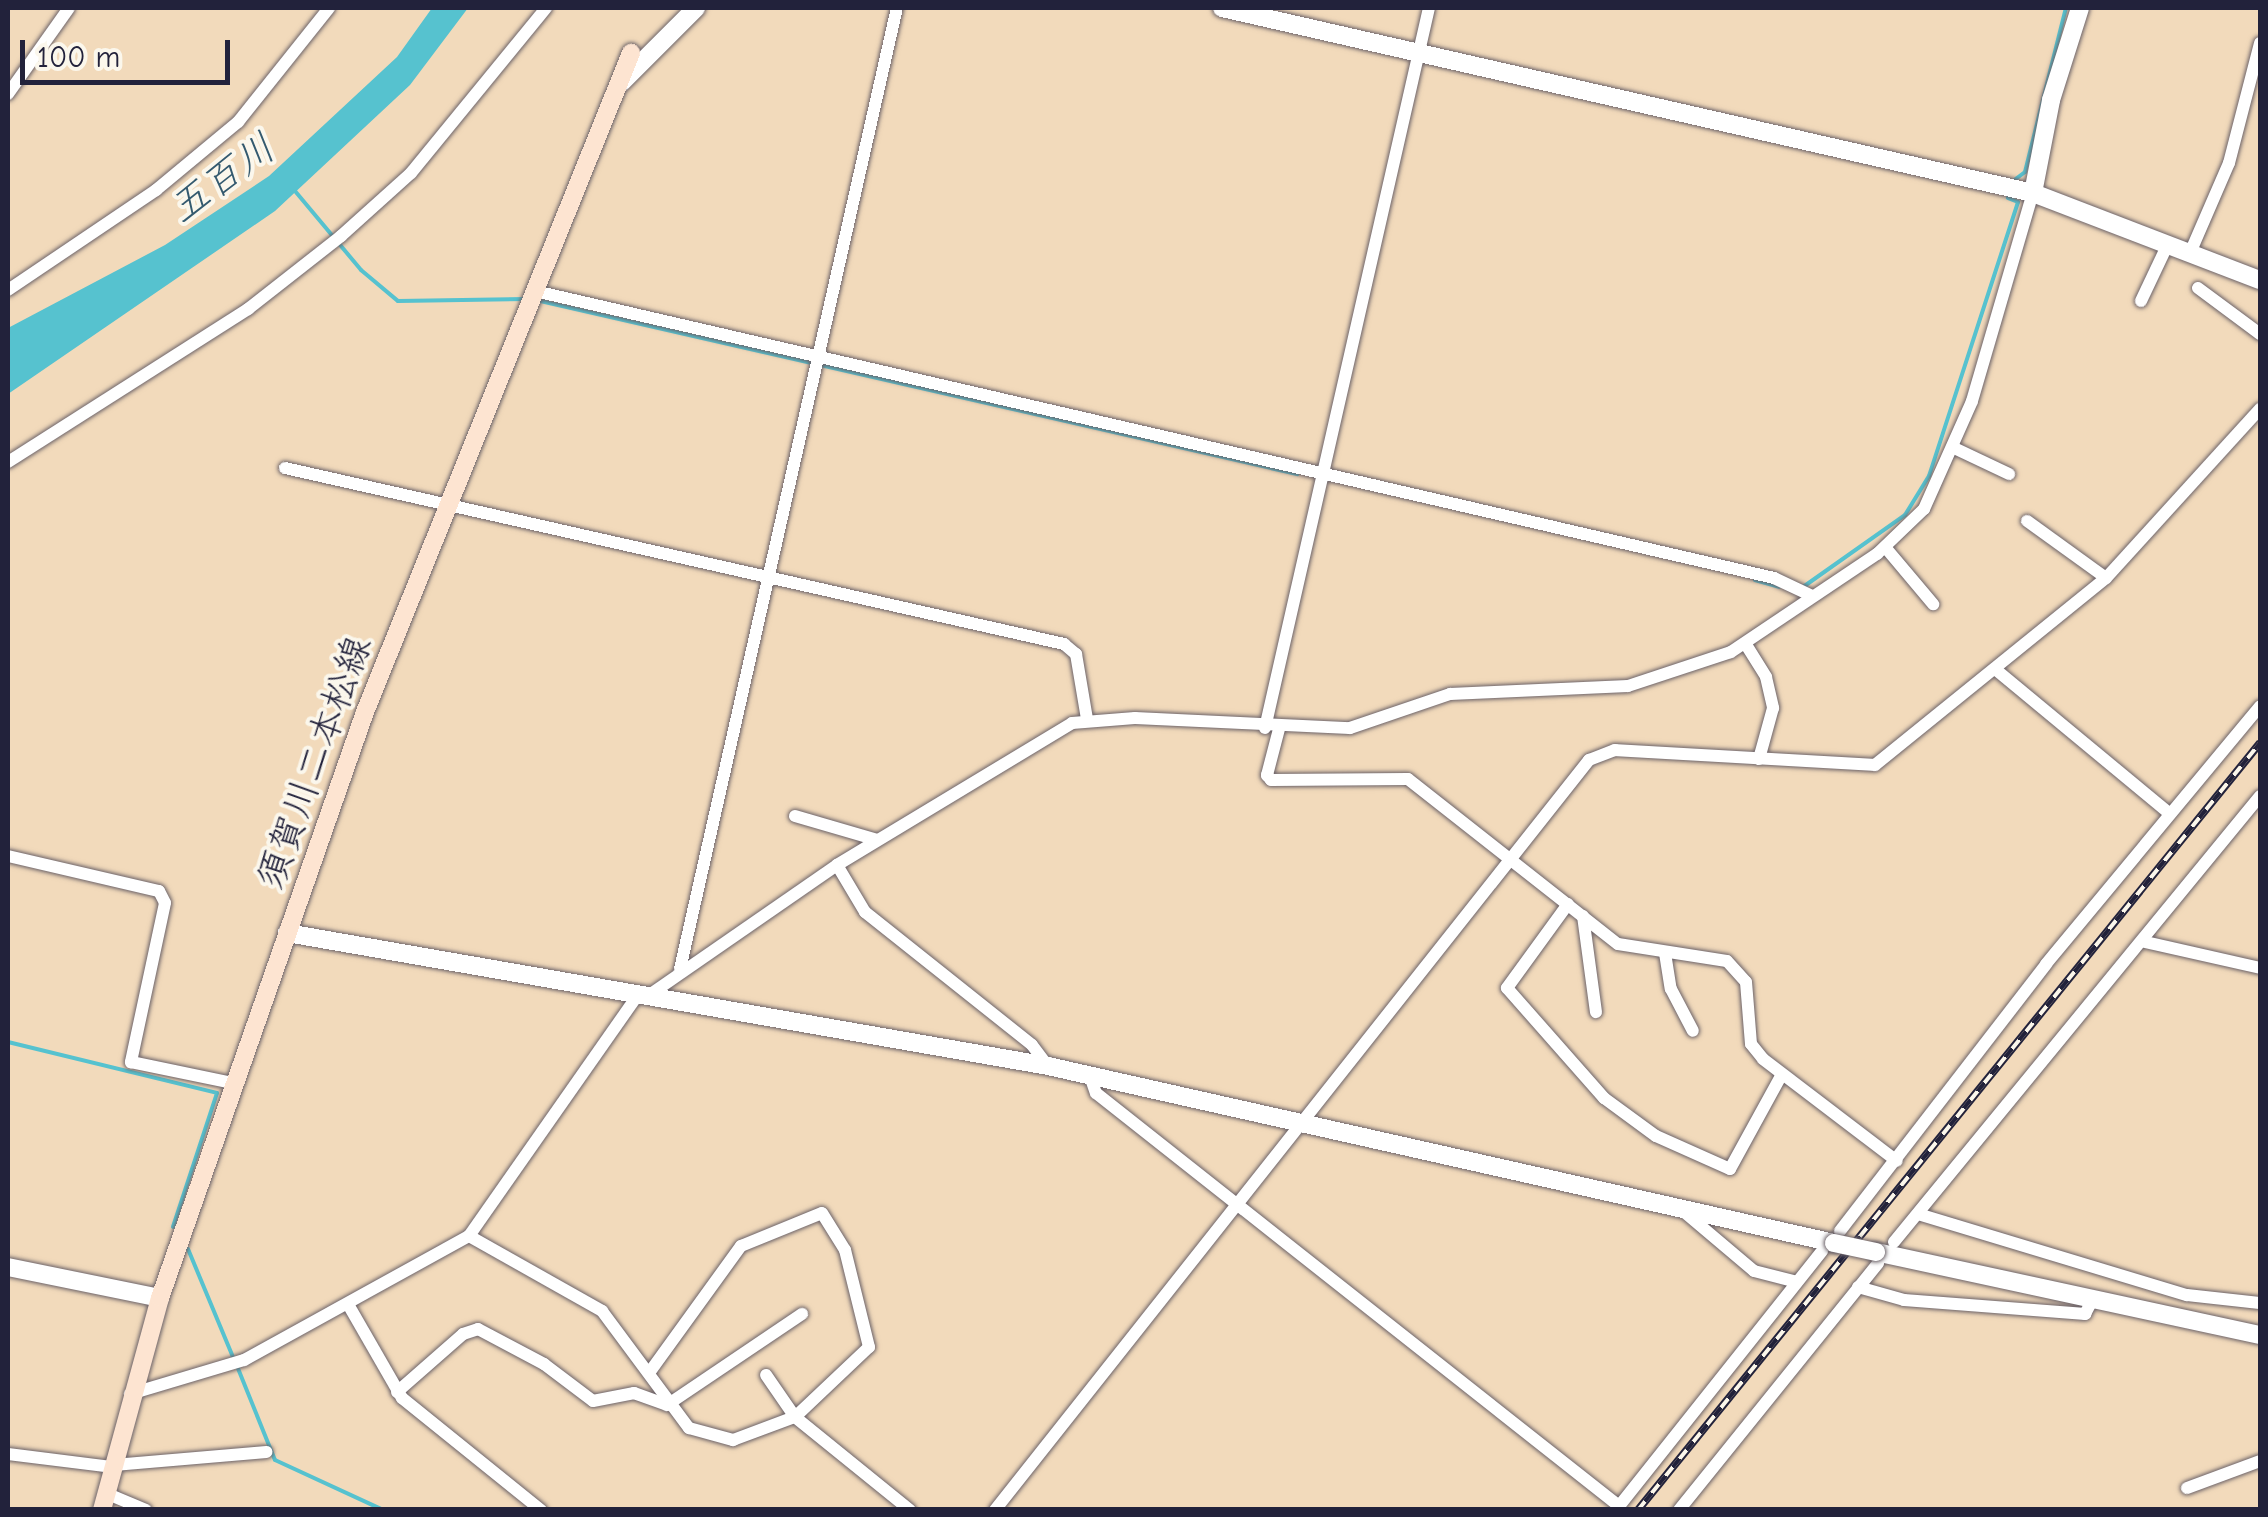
<!DOCTYPE html>
<meta charset="utf-8">
<style>
body{margin:0}
#map{position:relative;width:2268px;height:1517px;overflow:hidden;background:#f2dabb;font-family:"Comic Neue","Klee One",sans-serif}
div>[style]{position:absolute}
[style*='--x']{left:calc(var(--x)*1px);top:calc(var(--y)*1px);width:calc(var(--w)*1px);rotate:calc(var(--a)*1deg)}
.water>*{inset:0;background:#56c2cf}
.stream>*{height:4px;margin:-2px;padding:0 2px;transform-origin:2px;border-radius:2px;background:#56c2cf}
.roads{filter:drop-shadow(0 0 2px #6b6268) drop-shadow(0 0 2px #6b6268)}
.minor>*{height:12px;margin:-6px;padding:0 6px;transform-origin:6px;border-radius:6px;background:#fff}
.tertiary>*{height:18px;margin:-9px;padding:0 9px;transform-origin:9px;border-radius:9px;background:#fff}
.secondary>*{height:18px;margin:-9px;padding:0 9px;transform-origin:9px;border-radius:9px;background:#fde4d1}
.rail>*{height:8px;margin-top:-4px;transform-origin:0;background:repeating-linear-gradient(90deg,#fbf7ec 0 11px,#22223b 0 22px);box-sizing:border-box;border-block:2px solid #22223b}
.bridges{filter:drop-shadow(0 0 2px #6b6268) drop-shadow(0 0 2px #6b6268)}
.tertiary-bridge>*{height:18px;margin:-9px;padding:0 9px;transform-origin:9px;border-radius:9px;background:#fff}
span{translate:-50% -50%;white-space:nowrap;text-align:center;line-height:1.15;-webkit-text-stroke:8px #fbf7ec;paint-order:stroke}
.street-label{font-size:38px;color:#22223b}
.water-label{font-size:40px;color:#345a6f;font-style:italic}
.frame{position:absolute;inset:0;border:10px solid #22223b;pointer-events:none}
.scale{position:absolute;left:20px;top:40px;width:210px;height:45px;box-sizing:border-box;border:5px solid #22223b;border-top:0;padding-left:12px;font-size:30px;line-height:35px;white-space:nowrap;color:#22223b;-webkit-text-stroke:8px #fbf7ec;paint-order:stroke}
</style>
<div id="map">
<div class="water">
<i style="clip-path:polygon(432px 8px,468px 8px,410px 85px,275px 211px,8px 394px,8px 328px,165px 245px,269px 176px,397px 57px)"></i>
</div>
<div class="stream">
<i style="--x:2013;--y:181;--w:15;--a:-37"></i>
<i style="--x:2025;--y:172;--w:169;--a:-76"></i>
<i style="--x:295;--y:191;--w:103;--a:50.1"></i>
<i style="--x:361;--y:270;--w:48;--a:40"></i>
<i style="--x:398;--y:301;--w:129;--a:-0.9"></i>
<i style="--x:536;--y:300;--w:781;--a:12.88"></i>
<i style="--x:1755;--y:580;--w:25;--a:16"></i>
<i style="--x:1803;--y:587;--w:125;--a:-35.2"></i>
<i style="--x:1905;--y:515;--w:46;--a:-58.4"></i>
<i style="--x:1929;--y:476;--w:288;--a:-72"></i>
<i style="--x:2018;--y:202;--w:11;--a:-158"></i>
<i style="--x:8;--y:1042;--w:215;--a:13.7"></i>
<i style="--x:217;--y:1093;--w:141;--a:108.2"></i>
<i style="--x:188;--y:1249;--w:117;--a:67.4"></i>
<i style="--x:237;--y:1366;--w:101;--a:68"></i>
<i style="--x:275;--y:1460;--w:119;--a:24.8"></i>
</div>
<div class="roads">
<div class="minor">
<i style="--x:8;--y:94;--w:105;--a:-54.7"></i>
<i style="--x:2190;--y:253;--w:98;--a:-66.6"></i>
<i style="--x:2229;--y:163;--w:124;--a:-75.5"></i>
<i style="--x:2198;--y:288;--w:77;--a:36.6"></i>
<i style="--x:8;--y:290;--w:179;--a:-34"></i>
<i style="--x:156;--y:190;--w:107;--a:-39.7"></i>
<i style="--x:238;--y:122;--w:146;--a:-51.4"></i>
<i style="--x:535;--y:291;--w:1272;--a:13.04"></i>
<i style="--x:1774;--y:578;--w:42;--a:25.3"></i>
<i style="--x:2141;--y:301;--w:63;--a:-64.7"></i>
<i style="--x:1954;--y:448;--w:61;--a:25.3"></i>
<i style="--x:8;--y:462;--w:285;--a:-32.5"></i>
<i style="--x:248;--y:309;--w:118;--a:-38.1"></i>
<i style="--x:341;--y:236;--w:94;--a:-42"></i>
<i style="--x:411;--y:173;--w:213;--a:-50.7"></i>
<i style="--x:285;--y:468;--w:799;--a:12.73"></i>
<i style="--x:1064;--y:644;--w:16;--a:40"></i>
<i style="--x:1076;--y:654;--w:66;--a:80.4"></i>
<i style="--x:2027;--y:521;--w:97;--a:35.8"></i>
<i style="--x:1885;--y:547;--w:75;--a:49.9"></i>
<i style="--x:1745;--y:643;--w:40;--a:58"></i>
<i style="--x:1766;--y:677;--w:32;--a:77"></i>
<i style="--x:1773;--y:708;--w:53;--a:105.4"></i>
<i style="--x:1995;--y:669;--w:227;--a:39.6"></i>
<i style="--x:1265;--y:728;--w:738;--a:-77.17"></i>
<i style="--x:1279;--y:729;--w:48;--a:104.6"></i>
<i style="--x:1267;--y:775;--w:6;--a:51"></i>
<i style="--x:1271;--y:780;--w:137;--a:-0.4"></i>
<i style="--x:1408;--y:779;--w:267;--a:38.2"></i>
<i style="--x:1618;--y:944;--w:110;--a:8.9"></i>
<i style="--x:1727;--y:961;--w:28;--a:48"></i>
<i style="--x:1746;--y:982;--w:62;--a:85.4"></i>
<i style="--x:1751;--y:1044;--w:19;--a:51"></i>
<i style="--x:1763;--y:1059;--w:168;--a:37.3"></i>
<i style="--x:795;--y:816;--w:85;--a:16.3"></i>
<i style="--x:8;--y:856;--w:155;--a:13.1"></i>
<i style="--x:159;--y:891;--w:13;--a:63"></i>
<i style="--x:165;--y:903;--w:163;--a:102.1"></i>
<i style="--x:131;--y:1062;--w:103;--a:11.7"></i>
<i style="--x:837;--y:865;--w:55;--a:59.2"></i>
<i style="--x:865;--y:912;--w:213;--a:38.5"></i>
<i style="--x:1032;--y:1045;--w:26;--a:53"></i>
<i style="--x:1568;--y:904;--w:104;--a:126"></i>
<i style="--x:1507;--y:988;--w:147;--a:48.6"></i>
<i style="--x:1604;--y:1098;--w:64;--a:36.2"></i>
<i style="--x:1656;--y:1136;--w:81;--a:24"></i>
<i style="--x:1730;--y:1169;--w:108;--a:-61.3"></i>
<i style="--x:1583;--y:916;--w:97;--a:82.3"></i>
<i style="--x:2145;--y:942;--w:118;--a:12.7"></i>
<i style="--x:1665;--y:953;--w:36;--a:81"></i>
<i style="--x:1671;--y:989;--w:47;--a:62.4"></i>
<i style="--x:680;--y:969;--w:985;--a:-77.28"></i>
<i style="--x:645;--y:998;--w:234;--a:-34.7"></i>
<i style="--x:837;--y:865;--w:275;--a:-31.1"></i>
<i style="--x:1072;--y:723;--w:63;--a:-4.5"></i>
<i style="--x:1135;--y:718;--w:215;--a:2.7"></i>
<i style="--x:1350;--y:728;--w:106;--a:-18.8"></i>
<i style="--x:1450;--y:694;--w:178;--a:-2.6"></i>
<i style="--x:1628;--y:686;--w:108;--a:-18.3"></i>
<i style="--x:1731;--y:652;--w:176;--a:-33.9"></i>
<i style="--x:1877;--y:554;--w:65;--a:-43.8"></i>
<i style="--x:1924;--y:509;--w:118;--a:-66"></i>
<i style="--x:1972;--y:401;--w:217;--a:-73.7"></i>
<i style="--x:1090;--y:1076;--w:18;--a:71"></i>
<i style="--x:1096;--y:1093;--w:666;--a:38.3"></i>
<i style="--x:1683;--y:1211;--w:93;--a:40.2"></i>
<i style="--x:1754;--y:1271;--w:44;--a:14.3"></i>
<i style="--x:1918;--y:1214;--w:281;--a:16.8"></i>
<i style="--x:2187;--y:1295;--w:73;--a:6.3"></i>
<i style="--x:1840;--y:1231;--w:337;--a:-52.3"></i>
<i style="--x:2046;--y:964;--w:335;--a:-50.3"></i>
<i style="--x:469;--y:1236;--w:153;--a:29.4"></i>
<i style="--x:602;--y:1311;--w:146;--a:53.4"></i>
<i style="--x:689;--y:1428;--w:46;--a:15.3"></i>
<i style="--x:733;--y:1440;--w:66;--a:-20.4"></i>
<i style="--x:795;--y:1417;--w:148;--a:39"></i>
<i style="--x:1894;--y:1242;--w:577;--a:-50.63"></i>
<i style="--x:1858;--y:1287;--w:48;--a:15.8"></i>
<i style="--x:1904;--y:1300;--w:182;--a:4.4"></i>
<i style="--x:2085;--y:1314;--w:17;--a:-62"></i>
<i style="--x:349;--y:1306;--w:106;--a:60.1"></i>
<i style="--x:402;--y:1398;--w:179;--a:38.9"></i>
<i style="--x:649;--y:1373;--w:157;--a:-54.1"></i>
<i style="--x:741;--y:1246;--w:87;--a:-22.2"></i>
<i style="--x:822;--y:1213;--w:44;--a:58.1"></i>
<i style="--x:845;--y:1250;--w:100;--a:76.1"></i>
<i style="--x:869;--y:1347;--w:102;--a:136.6"></i>
<i style="--x:795;--y:1417;--w:51;--a:-124.6"></i>
<i style="--x:397;--y:1392;--w:88;--a:-41.3"></i>
<i style="--x:463;--y:1334;--w:16;--a:-18"></i>
<i style="--x:478;--y:1329;--w:75;--a:27.9"></i>
<i style="--x:544;--y:1364;--w:61;--a:37.1"></i>
<i style="--x:593;--y:1401;--w:42;--a:-11"></i>
<i style="--x:634;--y:1393;--w:35;--a:20"></i>
<i style="--x:667;--y:1405;--w:163;--a:-34"></i>
<i style="--x:130;--y:1394;--w:119;--a:-16.6"></i>
<i style="--x:244;--y:1360;--w:257;--a:-28.9"></i>
<i style="--x:469;--y:1236;--w:293;--a:-55"></i>
<i style="--x:8;--y:1454;--w:106;--a:7.1"></i>
<i style="--x:114;--y:1465;--w:153;--a:-4.9"></i>
<i style="--x:2187;--y:1488;--w:78;--a:-20.3"></i>
<i style="--x:108;--y:1494;--w:41;--a:22.8"></i>
<i style="--x:995;--y:1510;--w:957;--a:-51.62"></i>
<i style="--x:1589;--y:760;--w:28;--a:-21"></i>
<i style="--x:1615;--y:750;--w:260;--a:3.3"></i>
<i style="--x:1875;--y:765;--w:297;--a:-39"></i>
<i style="--x:2106;--y:578;--w:229;--a:-47.7"></i>
<i style="--x:1616;--y:1510;--w:331;--a:-51.5"></i>
<i style="--x:1679;--y:1510;--w:317;--a:-51.1"></i>
</div>
<div class="tertiary">
<i style="--x:1222;--y:8;--w:832;--a:12.85"></i>
<i style="--x:2033;--y:193;--w:243;--a:21"></i>
<i style="--x:622;--y:82;--w:105;--a:-45"></i>
<i style="--x:2033;--y:193;--w:95;--a:-79"></i>
<i style="--x:2051;--y:100;--w:96;--a:-72.5"></i>
<i style="--x:287;--y:933;--w:773;--a:9.91"></i>
<i style="--x:1048;--y:1066;--w:806;--a:12.69"></i>
<i style="--x:1876;--y:1252;--w:393;--a:12.2"></i>
<i style="--x:8;--y:1267;--w:155;--a:11.5"></i>
</div>
<div class="secondary">
<i style="--x:102;--y:1510;--w:220;--a:-74.7"></i>
<i style="--x:160;--y:1298;--w:621;--a:-70.72"></i>
<i style="--x:365;--y:712;--w:711;--a:-68.02"></i>
</div>
</div>
<div class="rail">
<i style="--x:1638;--y:1510;--w:988;--a:-50.96"></i>
</div>
<div class="bridges">
<div class="tertiary-bridge">
<i style="--x:1834;--y:1243;--w:43;--a:12.1"></i>
</div>
</div>
<div class="street-label">
<span style="left:315px;top:763px;rotate:-70deg">須賀川二本松線</span>
</div>
<div class="water-label">
<span style="left:222px;top:178px;rotate:-36deg">五百川</span>
</div>
<div class="frame"></div>
<div class="scale">100 m</div>
</div>
